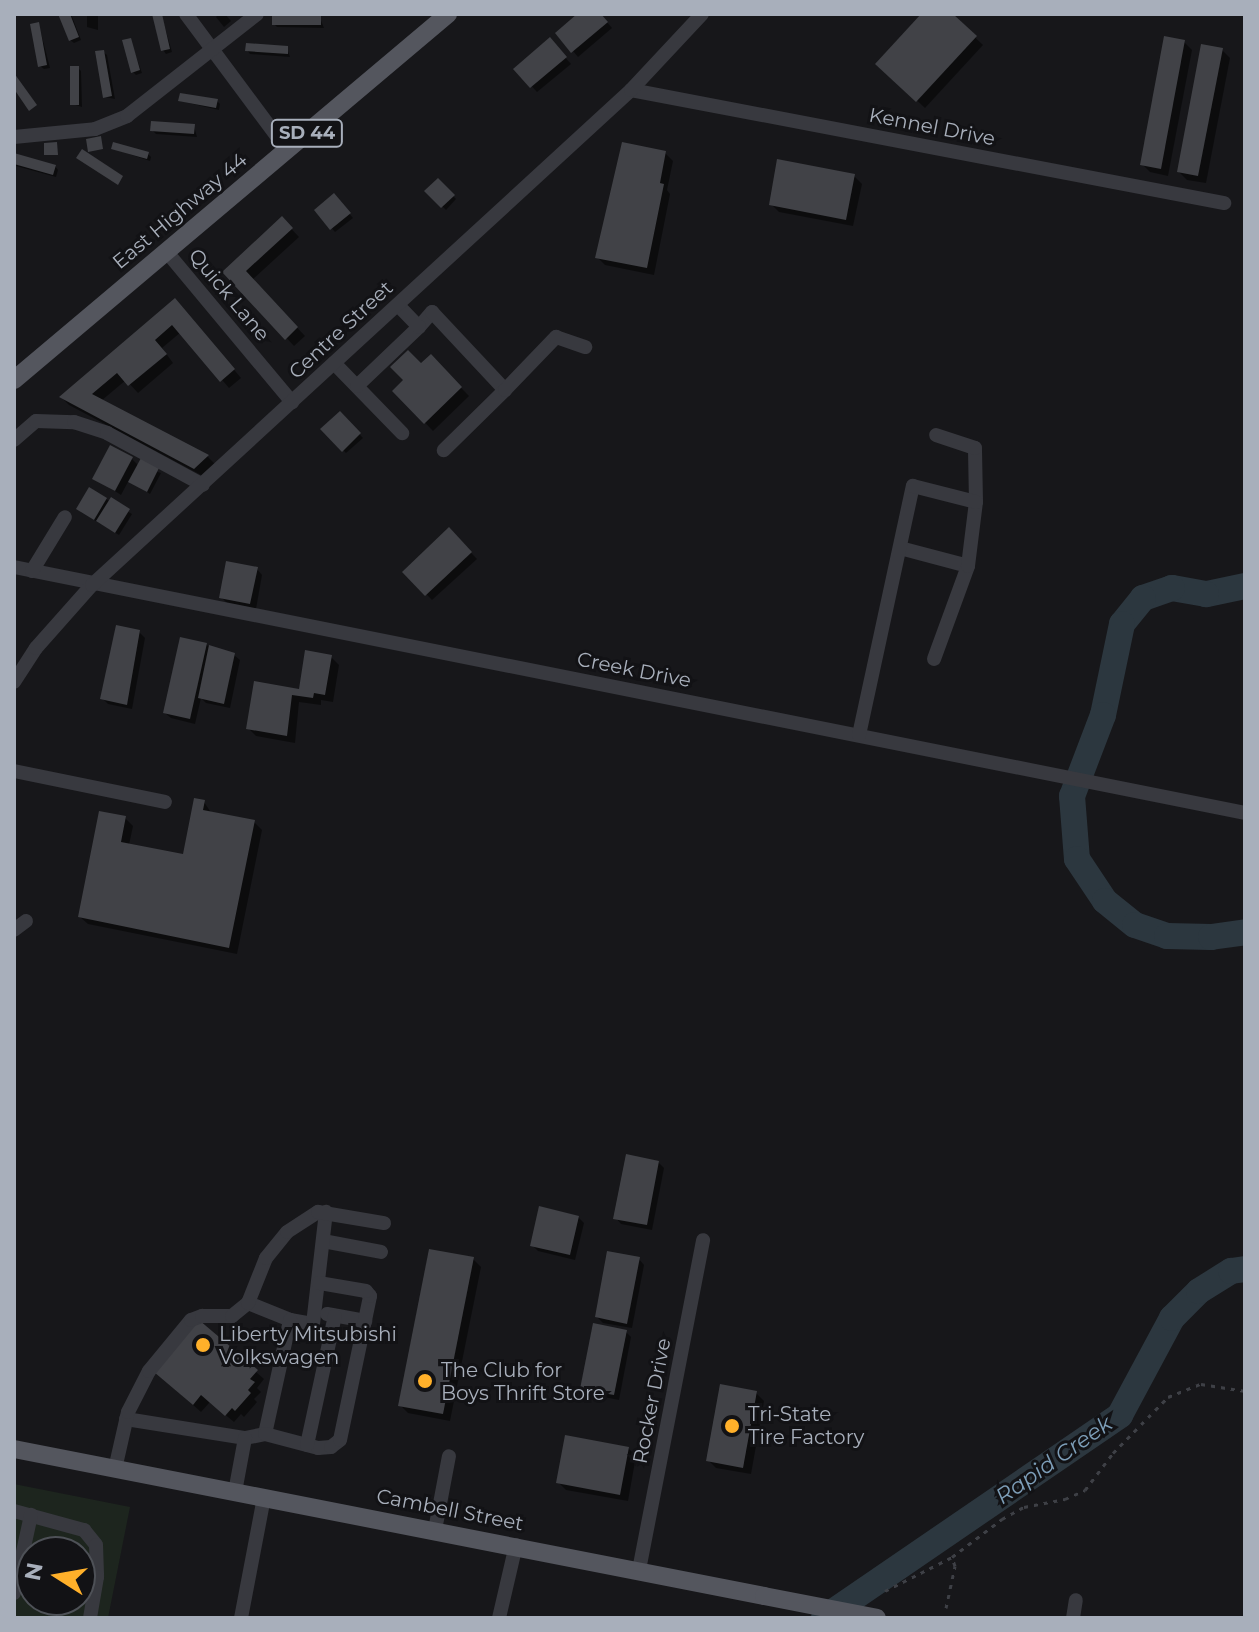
<!DOCTYPE html>
<style>
body{margin:0}
#map{position:relative;width:1259px;height:1632px;overflow:hidden;background:#17171a;font-family:Montserrat,sans-serif}
div>[style]{position:absolute}
[style*='--x']{left:calc(var(--x)*1px);top:calc(var(--y)*1px);width:calc(var(--w)*1px);rotate:calc(var(--a)*1deg)}
.green>*{inset:0;background:#1d251e}
.shadow>*{inset:0;background:#0007}
.river>*{height:26px;margin:-13px;padding:0 13px;transform-origin:13px;border-radius:13px;background:#2c373f}
.building>*{inset:0;background:#414247}
.path>*{height:3px;margin-top:-1.5px;transform-origin:0;background:repeating-linear-gradient(90deg,#3e4046 0 4px,transparent 0 10px)}
.minor>*{height:14px;margin:-7px;padding:0 7px;transform-origin:7px;border-radius:7px;background:#38393f}
.major>*{height:18px;margin:-9px;padding:0 9px;transform-origin:9px;border-radius:9px;background:#54565e}
.major-bridge>*{height:18px;margin:-9px;padding:0 9px;transform-origin:9px;border-radius:9px;background:#54565e}
.dots>*{width:22px;height:22px;translate:-50% -50%;box-sizing:border-box;border:4px solid #121215;border-radius:50%}
span{translate:-50% -50%;white-space:nowrap;text-align:center;line-height:1.15;-webkit-text-stroke:6px #121215;paint-order:stroke}
.shield-label span{padding:2px 6px;background:#121215;border:2px solid;border-radius:6px;-webkit-text-stroke-width:0}
.shield-label{font-size:18px;color:#a8afbb;font-weight:700}
.street-label{font-size:20px;color:#a8afbb}
.poi-label{font-size:20px;color:#a8afbb}
.left{translate:0 -50%;text-align:left}
.water-label{font-size:22px;color:#7d9eb8;font-style:italic}
.frame{position:absolute;inset:0;border:16px solid #a8afbb;pointer-events:none}
.north{position:absolute;left:16px;top:1536px;width:80px;height:80px;box-sizing:border-box;background:#121215;border:2px solid #4e5157;border-radius:50%;rotate:281deg;font-size:22px;font-weight:700;line-height:32px;text-align:center;color:#a8afbb}
.north::after{content:'';display:block;margin:auto;width:28px;height:36px;background:#ffb02a;clip-path:polygon(50% 0,100% 100%,50% 72%,0 100%)}
</style>
<div id="map">
<div class="green">
<i style="clip-path:polygon(evenodd,14px 1484px,130px 1507px,108px 1618px,14px 1618px,14px 1484px,32px 1552px,80px 1552px,80px 1600px,32px 1600px,32px 1552px)"></i>
</div>
<div class="shadow">
<i style="clip-path:polygon(60px 14px,71px 14px,81px 40px,74px 43px,70px 40px)"></i>
<i style="clip-path:polygon(87px 14px,98px 14px,98px 30px,87px 27px)"></i>
<i style="clip-path:polygon(161px 14px,172px 52px,166px 54px,163px 50px)"></i>
<i style="clip-path:polygon(219px 14px,225px 14px,231px 21px,224px 27px,216px 17px)"></i>
<i style="clip-path:polygon(580px 14px,600px 14px,612px 28px,578px 57px,573px 51px)"></i>
<i style="clip-path:polygon(923px 14px,950px 14px,983px 45px,925px 108px,878px 64px)"></i>
<i style="clip-path:polygon(320px 18px,324px 28px,277px 27px,274px 24px)"></i>
<i style="clip-path:polygon(39px 25px,50px 68px,44px 69px,40px 66px)"></i>
<i style="clip-path:polygon(130px 40px,142px 73px,136px 75px,133px 72px)"></i>
<i style="clip-path:polygon(1184px 42px,1192px 50px,1168px 176px,1150px 172px,1142px 164px)"></i>
<i style="clip-path:polygon(555px 46px,571px 64px,537px 92px,516px 69px)"></i>
<i style="clip-path:polygon(287px 48px,290px 57px,250px 54px,247px 50px)"></i>
<i style="clip-path:polygon(1222px 50px,1230px 58px,1206px 183px,1187px 180px,1179px 172px)"></i>
<i style="clip-path:polygon(103px 52px,107px 55px,115px 99px,105px 97px)"></i>
<i style="clip-path:polygon(78px 68px,81px 71px,82px 107px,72px 104px)"></i>
<i style="clip-path:polygon(180px 101px,217px 101px,220px 104px,219px 110px)"></i>
<i style="clip-path:polygon(194px 126px,197px 137px,156px 134px,152px 130px)"></i>
<i style="clip-path:polygon(114px 149px,148px 154px,151px 157px,150px 161px)"></i>
<i style="clip-path:polygon(665px 153px,673px 161px,667px 190px,670px 194px,654px 275px,605px 265px,597px 257px)"></i>
<i style="clip-path:polygon(14px 158px,55px 166px,58px 170px,56px 177px,16px 166px)"></i>
<i style="clip-path:polygon(854px 176px,862px 184px,853px 226px,779px 212px,771px 204px)"></i>
<i style="clip-path:polygon(438px 181px,456px 199px,446px 210px,427px 191px)"></i>
<i style="clip-path:polygon(334px 196px,353px 218px,335px 232px,316px 210px)"></i>
<i style="clip-path:polygon(282px 219px,299px 237px,252px 280px,305px 336px,294px 346px,225px 272px)"></i>
<i style="clip-path:polygon(183px 309px,241px 378px,229px 388px,181px 332px,162px 348px,173px 363px,138px 393px,126px 380px,101px 401px,208px 457px,215px 464px,203px 476px,69px 405px,61px 397px)"></i>
<i style="clip-path:polygon(431px 357px,469px 396px,433px 431px,395px 391px)"></i>
<i style="clip-path:polygon(340px 414px,363px 438px,346px 453px,323px 429px)"></i>
<i style="clip-path:polygon(132px 459px,139px 466px,161px 473px,150px 494px,129px 480px,121px 495px,95px 478px)"></i>
<i style="clip-path:polygon(106px 499px,132px 514px,119px 535px,81px 512px)"></i>
<i style="clip-path:polygon(449px 530px,477px 559px,432px 600px,405px 572px)"></i>
<i style="clip-path:polygon(257px 569px,262px 575px,256px 609px,227px 603px,221px 597px)"></i>
<i style="clip-path:polygon(139px 632px,145px 638px,132px 709px,108px 704px,102px 698px)"></i>
<i style="clip-path:polygon(206px 645px,234px 655px,240px 660px,230px 708px,206px 703px,201px 698px,195px 724px,171px 718px,165px 713px)"></i>
<i style="clip-path:polygon(331px 657px,339px 665px,333px 702px,321px 700px,321px 705px,299px 702px,295px 743px,256px 736px,248px 728px,256px 683px,300px 691px)"></i>
<i style="clip-path:polygon(204px 802px,212px 814px,254px 822px,262px 830px,237px 954px,88px 924px,80px 917px,125px 818px,133px 826px,129px 845px,184px 856px)"></i>
<i style="clip-path:polygon(658px 1162px,664px 1168px,652px 1230px,621px 1224px,616px 1218px)"></i>
<i style="clip-path:polygon(578px 1217px,584px 1223px,575px 1260px,538px 1251px,532px 1245px)"></i>
<i style="clip-path:polygon(473px 1259px,481px 1267px,450px 1421px,408px 1413px,400px 1405px)"></i>
<i style="clip-path:polygon(639px 1259px,644px 1265px,632px 1328px,603px 1323px,597px 1317px)"></i>
<i style="clip-path:polygon(626px 1332px,631px 1337px,619px 1400px,588px 1394px,583px 1388px)"></i>
<i style="clip-path:polygon(256px 1372px,264px 1379px,257px 1388px,261px 1392px,254px 1399px,257px 1402px,244px 1417px,241px 1414px,234px 1422px,210px 1402px,201px 1412px,165px 1380px)"></i>
<i style="clip-path:polygon(756px 1393px,764px 1401px,751px 1474px,716px 1468px,708px 1460px)"></i>
<i style="clip-path:polygon(628px 1448px,636px 1456px,628px 1501px,566px 1490px,558px 1482px)"></i>
</div>
<div class="river">
<i style="--x:1245;--y:586;--w:40;--a:168"></i>
<i style="--x:1206;--y:594;--w:35;--a:-170"></i>
<i style="--x:1172;--y:588;--w:31;--a:161"></i>
<i style="--x:1143;--y:598;--w:33;--a:129"></i>
<i style="--x:1122;--y:624;--w:93;--a:101.8"></i>
<i style="--x:1103;--y:715;--w:87;--a:110.9"></i>
<i style="--x:1072;--y:796;--w:63;--a:85.5"></i>
<i style="--x:1077;--y:859;--w:50;--a:56.3"></i>
<i style="--x:1105;--y:901;--w:38;--a:39"></i>
<i style="--x:1135;--y:925;--w:34;--a:19"></i>
<i style="--x:1167;--y:936;--w:44;--a:1.3"></i>
<i style="--x:1211;--y:937;--w:34;--a:-8"></i>
<i style="--x:824;--y:1618;--w:359;--a:-34.4"></i>
<i style="--x:1120;--y:1415;--w:110;--a:-61.8"></i>
<i style="--x:1172;--y:1318;--w:38;--a:-45"></i>
<i style="--x:1199;--y:1291;--w:38;--a:-32"></i>
<i style="--x:1231;--y:1271;--w:14;--a:-8"></i>
</div>
<div class="building">
<i style="clip-path:polygon(58px 14px,70px 14px,79px 37px,69px 41px)"></i>
<i style="clip-path:polygon(152px 14px,162px 14px,170px 49px,161px 51px)"></i>
<i style="clip-path:polygon(577px 14px,601px 14px,608px 22px,571px 53px,555px 33px)"></i>
<i style="clip-path:polygon(921px 14px,953px 14px,977px 36px,916px 102px,875px 64px)"></i>
<i style="clip-path:polygon(272px 15px,321px 16px,321px 25px,272px 25px)"></i>
<i style="clip-path:polygon(39px 22px,47px 65px,38px 67px,30px 24px)"></i>
<i style="clip-path:polygon(1164px 36px,1185px 40px,1161px 169px,1140px 165px)"></i>
<i style="clip-path:polygon(550px 37px,567px 57px,530px 88px,513px 69px)"></i>
<i style="clip-path:polygon(131px 38px,140px 70px,131px 73px,122px 40px)"></i>
<i style="clip-path:polygon(246px 43px,288px 46px,288px 54px,245px 51px)"></i>
<i style="clip-path:polygon(1201px 44px,1223px 48px,1198px 176px,1177px 172px)"></i>
<i style="clip-path:polygon(104px 50px,112px 96px,103px 98px,95px 51px)"></i>
<i style="clip-path:polygon(70px 66px,79px 66px,79px 105px,70px 105px)"></i>
<i style="clip-path:polygon(14px 73px,37px 105px,29px 111px,14px 89px)"></i>
<i style="clip-path:polygon(180px 93px,218px 99px,216px 108px,178px 101px)"></i>
<i style="clip-path:polygon(151px 121px,195px 124px,194px 134px,150px 131px)"></i>
<i style="clip-path:polygon(101px 136px,103px 149px,88px 152px,86px 139px)"></i>
<i style="clip-path:polygon(57px 142px,58px 155px,44px 155px,44px 143px)"></i>
<i style="clip-path:polygon(113px 142px,149px 152px,147px 159px,111px 149px)"></i>
<i style="clip-path:polygon(622px 142px,666px 151px,660px 183px,664px 184px,647px 268px,595px 258px)"></i>
<i style="clip-path:polygon(82px 149px,123px 176px,118px 185px,76px 158px)"></i>
<i style="clip-path:polygon(14px 153px,56px 165px,53px 175px,14px 164px)"></i>
<i style="clip-path:polygon(777px 159px,855px 174px,846px 220px,769px 205px)"></i>
<i style="clip-path:polygon(438px 178px,455px 195px,441px 208px,424px 191px)"></i>
<i style="clip-path:polygon(334px 193px,351px 213px,330px 230px,314px 210px)"></i>
<i style="clip-path:polygon(282px 216px,293px 228px,246px 271px,298px 327px,285px 340px,222px 272px)"></i>
<i style="clip-path:polygon(175px 298px,235px 369px,220px 382px,172px 325px,155px 340px,167px 354px,128px 386px,117px 373px,92px 394px,209px 455px,194px 469px,59px 397px)"></i>
<i style="clip-path:polygon(408px 350px,421px 363px,431px 354px,462px 387px,424px 424px,392px 391px,403px 380px,390px 367px)"></i>
<i style="clip-path:polygon(340px 411px,361px 433px,342px 452px,320px 429px)"></i>
<i style="clip-path:polygon(110px 445px,133px 457px,115px 491px,92px 479px)"></i>
<i style="clip-path:polygon(141px 458px,159px 468px,147px 492px,128px 482px)"></i>
<i style="clip-path:polygon(89px 487px,107px 498px,94px 520px,76px 509px)"></i>
<i style="clip-path:polygon(111px 497px,130px 509px,115px 533px,96px 521px)"></i>
<i style="clip-path:polygon(449px 527px,472px 552px,425px 596px,402px 572px)"></i>
<i style="clip-path:polygon(226px 561px,258px 567px,250px 604px,219px 598px)"></i>
<i style="clip-path:polygon(116px 625px,140px 630px,127px 705px,100px 699px)"></i>
<i style="clip-path:polygon(180px 637px,207px 643px,190px 719px,163px 713px)"></i>
<i style="clip-path:polygon(209px 645px,235px 653px,224px 704px,198px 698px)"></i>
<i style="clip-path:polygon(305px 650px,332px 655px,325px 695px,314px 693px,313px 698px,292px 695px,287px 736px,246px 729px,254px 681px,299px 689px)"></i>
<i style="clip-path:polygon(194px 798px,205px 800px,203px 810px,255px 820px,229px 948px,78px 917px,99px 811px,126px 816px,121px 842px,183px 854px)"></i>
<i style="clip-path:polygon(626px 1154px,659px 1161px,647px 1225px,613px 1219px)"></i>
<i style="clip-path:polygon(539px 1206px,579px 1216px,570px 1255px,530px 1246px)"></i>
<i style="clip-path:polygon(429px 1249px,474px 1257px,443px 1414px,398px 1406px)"></i>
<i style="clip-path:polygon(607px 1251px,640px 1257px,627px 1324px,595px 1317px)"></i>
<i style="clip-path:polygon(199px 1320px,258px 1370px,250px 1379px,255px 1382px,248px 1390px,251px 1393px,235px 1411px,232px 1408px,225px 1416px,201px 1395px,193px 1405px,154px 1372px)"></i>
<i style="clip-path:polygon(593px 1323px,627px 1330px,614px 1395px,580px 1389px)"></i>
<i style="clip-path:polygon(720px 1384px,757px 1391px,743px 1468px,706px 1461px)"></i>
<i style="clip-path:polygon(565px 1435px,629px 1447px,620px 1495px,556px 1483px)"></i>
</div>
<div class="path">
<i style="--x:885;--y:1591;--w:75;--a:-26.9"></i>
<i style="--x:946;--y:1608;--w:43;--a:-77.9"></i>
<i style="--x:955;--y:1566;--w:9;--a:-108"></i>
<i style="--x:952;--y:1557;--w:63;--a:-37.2"></i>
<i style="--x:1002;--y:1519;--w:25;--a:-29"></i>
<i style="--x:1024;--y:1507;--w:42;--a:-11"></i>
<i style="--x:1065;--y:1499;--w:22;--a:-24"></i>
<i style="--x:1085;--y:1490;--w:46;--a:-52.9"></i>
<i style="--x:1113;--y:1453;--w:78;--a:-45.5"></i>
<i style="--x:1168;--y:1397;--w:35;--a:-22"></i>
<i style="--x:1201;--y:1384;--w:45;--a:9"></i>
</div>
<div class="minor">
<i style="--x:186;--y:14;--w:169;--a:53.4"></i>
<i style="--x:631;--y:90;--w:604;--a:10.79"></i>
<i style="--x:14;--y:137;--w:81;--a:-5.6"></i>
<i style="--x:95;--y:129;--w:35;--a:-22"></i>
<i style="--x:127;--y:116;--w:165;--a:-38.1"></i>
<i style="--x:166;--y:251;--w:197;--a:50.2"></i>
<i style="--x:419;--y:327;--w:20;--a:-49"></i>
<i style="--x:432;--y:312;--w:107;--a:46.9"></i>
<i style="--x:505;--y:390;--w:86;--a:135.5"></i>
<i style="--x:334;--y:363;--w:98;--a:45.8"></i>
<i style="--x:357;--y:386;--w:86;--a:-43.6"></i>
<i style="--x:419;--y:327;--w:30;--a:-134"></i>
<i style="--x:505;--y:390;--w:74;--a:-46.1"></i>
<i style="--x:556;--y:337;--w:31;--a:19"></i>
<i style="--x:14;--y:440;--w:29;--a:-41"></i>
<i style="--x:36;--y:421;--w:38;--a:2"></i>
<i style="--x:74;--y:422;--w:35;--a:18"></i>
<i style="--x:107;--y:433;--w:109;--a:28.4"></i>
<i style="--x:900;--y:548;--w:70;--a:14.8"></i>
<i style="--x:14;--y:567;--w:1255;--a:11.3"></i>
<i style="--x:32;--y:571;--w:63;--a:-58.6"></i>
<i style="--x:934;--y:659;--w:99;--a:-69.9"></i>
<i style="--x:968;--y:566;--w:64;--a:-82.9"></i>
<i style="--x:976;--y:502;--w:54;--a:-91.1"></i>
<i style="--x:975;--y:448;--w:41;--a:-161.6"></i>
<i style="--x:14;--y:682;--w:40;--a:-57.1"></i>
<i style="--x:36;--y:648;--w:84;--a:-48.4"></i>
<i style="--x:92;--y:585;--w:732;--a:-42.56"></i>
<i style="--x:631;--y:90;--w:104;--a:-46.9"></i>
<i style="--x:859;--y:735;--w:255;--a:-77.8"></i>
<i style="--x:913;--y:486;--w:65;--a:14.3"></i>
<i style="--x:14;--y:771;--w:154;--a:11.6"></i>
<i style="--x:14;--y:930;--w:15;--a:-37"></i>
<i style="--x:323;--y:1241;--w:59;--a:10.7"></i>
<i style="--x:248;--y:1303;--w:45;--a:22"></i>
<i style="--x:290;--y:1320;--w:23;--a:10"></i>
<i style="--x:313;--y:1324;--w:113;--a:-83.4"></i>
<i style="--x:327;--y:1314;--w:39;--a:10"></i>
<i style="--x:126;--y:1419;--w:121;--a:9.1"></i>
<i style="--x:245;--y:1438;--w:20;--a:-11"></i>
<i style="--x:265;--y:1434;--w:117;--a:-77.6"></i>
<i style="--x:265;--y:1434;--w:55;--a:14.8"></i>
<i style="--x:318;--y:1448;--w:13;--a:-4"></i>
<i style="--x:331;--y:1447;--w:11;--a:-38"></i>
<i style="--x:340;--y:1440;--w:147;--a:-78.2"></i>
<i style="--x:370;--y:1296;--w:6;--a:-129"></i>
<i style="--x:366;--y:1291;--w:48;--a:-170.3"></i>
<i style="--x:307;--y:1445;--w:132;--a:-77.8"></i>
<i style="--x:115;--y:1469;--w:58;--a:-77.2"></i>
<i style="--x:128;--y:1412;--w:46;--a:-62.9"></i>
<i style="--x:149;--y:1371;--w:66;--a:-50.5"></i>
<i style="--x:191;--y:1320;--w:12;--a:-20"></i>
<i style="--x:202;--y:1316;--w:30;--a:0"></i>
<i style="--x:232;--y:1316;--w:21;--a:-39"></i>
<i style="--x:248;--y:1303;--w:48;--a:-68.2"></i>
<i style="--x:266;--y:1258;--w:33;--a:-51"></i>
<i style="--x:287;--y:1232;--w:37;--a:-33"></i>
<i style="--x:318;--y:1212;--w:67;--a:9.5"></i>
<i style="--x:235;--y:1492;--w:55;--a:-79.5"></i>
<i style="--x:14;--y:1511;--w:73;--a:15.2"></i>
<i style="--x:84;--y:1530;--w:19;--a:51"></i>
<i style="--x:96;--y:1545;--w:32;--a:88"></i>
<i style="--x:97;--y:1577;--w:42;--a:99.7"></i>
<i style="--x:435;--y:1530;--w:75;--a:-79.3"></i>
<i style="--x:639;--y:1570;--w:336;--a:-79"></i>
<i style="--x:14;--y:1593;--w:80;--a:-77.7"></i>
<i style="--x:241;--y:1618;--w:123;--a:-79.2"></i>
<i style="--x:499;--y:1618;--w:75;--a:-76.9"></i>
<i style="--x:1073;--y:1618;--w:18;--a:-81"></i>
</div>
<div class="major">
<i style="--x:14;--y:380;--w:568;--a:-40.14"></i>
<i style="--x:14;--y:1449;--w:764;--a:11.09"></i>
</div>
<div class="major-bridge">
<i style="--x:764;--y:1596;--w:115;--a:11"></i>
</div>
<div class="dots">
<i style="left:203px;top:1345px;background:#ffb02a"></i>
<i style="left:425px;top:1381px;background:#ffb02a"></i>
<i style="left:732px;top:1426px;background:#ffb02a"></i>
</div>
<div class="shield-label">
<span style="left:307px;top:133px">SD 44</span>
</div>
<div class="street-label">
<span style="left:932px;top:127px;rotate:11deg">Kennel Drive</span>
<span style="left:180px;top:211px;rotate:-40deg">East Highway 44</span>
<span style="left:229px;top:295px;rotate:50deg">Quick Lane</span>
<span style="left:341px;top:330px;rotate:-43deg">Centre Street</span>
<span style="left:634px;top:670px;rotate:11deg">Creek Drive</span>
<span style="left:652px;top:1401px;rotate:-79deg">Rocker Drive</span>
<span style="left:450px;top:1510px;rotate:11deg">Cambell Street</span>
</div>
<div class="poi-label">
<span class="left" style="left:219px;top:1346px">Liberty Mitsubishi<br>Volkswagen</span>
<span class="left" style="left:441px;top:1382px">The Club for<br>Boys Thrift Store</span>
<span class="left" style="left:748px;top:1426px">Tri-State<br>Tire Factory</span>
</div>
<div class="water-label">
<span style="left:1054px;top:1460px;rotate:-35deg">Rapid Creek</span>
</div>
<div class="frame"></div>
<div class="north">N</div>
</div>
